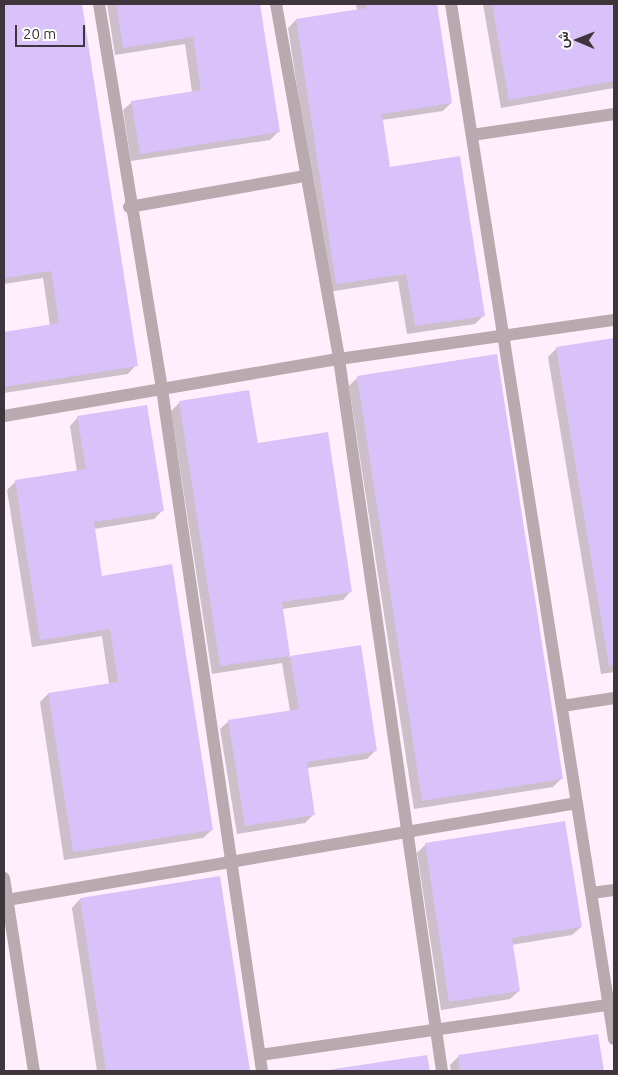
<!DOCTYPE html>
<meta charset="utf-8">
<style>
body{margin:0}
#map{position:relative;width:618px;height:1075px;overflow:hidden;background:#ffeffc;font-family:Ubuntu,Vazirmatn,sans-serif}
div>[style]{position:absolute}
[style*='--x']{left:calc(var(--x)*1px);top:calc(var(--y)*1px);width:calc(var(--w)*1px);rotate:calc(var(--a)*1deg)}
.shadow>*{inset:0;background:#0003}
.building>*{inset:0;background:#d9c1f9}
.minor>*{height:12px;margin:-6px;padding:0 6px;transform-origin:6px;border-radius:6px;background:#b8aaae}
.tertiary>*{height:12px;margin:-6px;padding:0 6px;transform-origin:6px;border-radius:6px;background:#b8aaae}
span{translate:-50% -50%;white-space:nowrap;text-align:center;line-height:1.15;-webkit-text-stroke:4px #fff;paint-order:stroke}
.frame{position:absolute;inset:0;border:5px solid #3f353d;pointer-events:none}
.north{position:absolute;left:553px;top:15px;width:50px;height:50px;-webkit-text-stroke:4px #fff;paint-order:stroke;rotate:271deg;font-size:14px;font-weight:700;line-height:20px;text-align:center;color:#3f353d}
.north::after{content:'';display:block;margin:auto;width:18px;height:22px;background:#3f353d;clip-path:polygon(50% 0,100% 100%,50% 72%,0 100%)}
.scale{position:absolute;left:15px;top:25px;width:70px;height:22px;box-sizing:border-box;border:2px solid #3f353d;border-top:0;padding-left:6px;font-size:15px;line-height:18px;white-space:nowrap;color:#3f353d;-webkit-text-stroke:4px #fff;paint-order:stroke}
</style>
<div id="map">
<div class="shadow">
<i style="clip-path:polygon(4px 4px,81px 4px,136px 365px,128px 374px,4px 393px,4px 334px,50px 326px,43px 278px,4px 284px)"></i>
<i style="clip-path:polygon(107px 4px,259px 4px,279px 131px,270px 140px,131px 161px,123px 110px,132px 102px,192px 92px,185px 44px,115px 55px)"></i>
<i style="clip-path:polygon(356px 4px,436px 4px,451px 103px,443px 111px,382px 120px,389px 169px,484px 315px,475px 324px,407px 334px,398px 281px,328px 292px,288px 28px,296px 20px,357px 10px)"></i>
<i style="clip-path:polygon(483px 4px,614px 4px,614px 88px,501px 108px)"></i>
<i style="clip-path:polygon(614px 339px,614px 672px,601px 674px,548px 357px,557px 348px)"></i>
<i style="clip-path:polygon(357px 378px,561px 779px,553px 787px,414px 809px,349px 386px)"></i>
<i style="clip-path:polygon(180px 402px,257px 445px,351px 591px,343px 600px,282px 609px,289px 657px,360px 646px,376px 750px,367px 759px,307px 768px,314px 814px,305px 823px,237px 834px,220px 729px,229px 721px,290px 711px,282px 663px,212px 674px,171px 411px)"></i>
<i style="clip-path:polygon(78px 417px,162px 511px,154px 519px,94px 529px,101px 577px,212px 830px,203px 838px,64px 860px,40px 702px,48px 694px,109px 684px,102px 636px,32px 647px,7px 490px,16px 481px,77px 472px,70px 426px)"></i>
<i style="clip-path:polygon(426px 844px,581px 927px,572px 935px,511px 945px,519px 991px,510px 999px,441px 1010px,417px 853px)"></i>
<i style="clip-path:polygon(219px 878px,249px 1071px,97px 1071px,72px 908px,80px 899px)"></i>
<i style="clip-path:polygon(597px 1035px,603px 1071px,451px 1071px,450px 1065px,458px 1057px)"></i>
<i style="clip-path:polygon(426px 1056px,429px 1071px,330px 1071px)"></i>
</div>
<div class="building">
<i style="clip-path:polygon(10px 4px,82px 4px,138px 366px,4px 387px,4px 332px,59px 323px,51px 271px,4px 278px,4px 6px)"></i>
<i style="clip-path:polygon(116px 4px,260px 4px,280px 132px,140px 154px,131px 101px,201px 90px,193px 37px,123px 48px)"></i>
<i style="clip-path:polygon(365px 4px,437px 4px,452px 103px,382px 114px,390px 167px,460px 156px,485px 316px,415px 326px,406px 274px,336px 284px,296px 19px,366px 8px)"></i>
<i style="clip-path:polygon(492px 4px,614px 4px,614px 81px,509px 100px)"></i>
<i style="clip-path:polygon(614px 338px,614px 665px,609px 666px,556px 347px)"></i>
<i style="clip-path:polygon(497px 354px,563px 779px,422px 801px,357px 376px)"></i>
<i style="clip-path:polygon(249px 390px,258px 443px,328px 432px,352px 592px,282px 602px,290px 656px,220px 666px,179px 401px)"></i>
<i style="clip-path:polygon(147px 405px,164px 511px,94px 522px,102px 576px,172px 564px,213px 830px,73px 852px,48px 693px,118px 682px,110px 629px,40px 640px,15px 480px,86px 469px,77px 416px)"></i>
<i style="clip-path:polygon(361px 645px,377px 751px,307px 762px,315px 815px,245px 826px,228px 720px,299px 709px,290px 656px)"></i>
<i style="clip-path:polygon(565px 821px,582px 927px,512px 938px,520px 991px,449px 1002px,425px 843px)"></i>
<i style="clip-path:polygon(220px 876px,250px 1071px,106px 1071px,80px 898px)"></i>
<i style="clip-path:polygon(598px 1034px,604px 1071px,460px 1071px,458px 1055px)"></i>
<i style="clip-path:polygon(427px 1055px,430px 1071px,328px 1071px,328px 1070px)"></i>
</div>
<div class="minor">
<i style="--x:99;--y:4;--w:390;--a:80.7"></i>
<i style="--x:162;--y:389;--w:689;--a:81.66"></i>
<i style="--x:276;--y:4;--w:361;--a:79.9"></i>
<i style="--x:339;--y:359;--w:719;--a:81.77"></i>
<i style="--x:451;--y:4;--w:1048;--a:81.05"></i>
<i style="--x:472;--y:135;--w:144;--a:-8.4"></i>
<i style="--x:129;--y:207;--w:179;--a:-10"></i>
<i style="--x:4;--y:416;--w:340;--a:-9.7"></i>
<i style="--x:339;--y:359;--w:278;--a:-8.1"></i>
<i style="--x:562;--y:706;--w:53;--a:-8.7"></i>
<i style="--x:592;--y:893;--w:22;--a:-8"></i>
<i style="--x:7;--y:900;--w:578;--a:-9.66"></i>
<i style="--x:260;--y:1055;--w:353;--a:-8.2"></i>
</div>
<div class="tertiary">
<i style="--x:4;--y:878;--w:195;--a:81.2"></i>
</div>
<div class="frame"></div>
<div class="north">ش</div>
<div class="scale">20 m</div>
</div>
